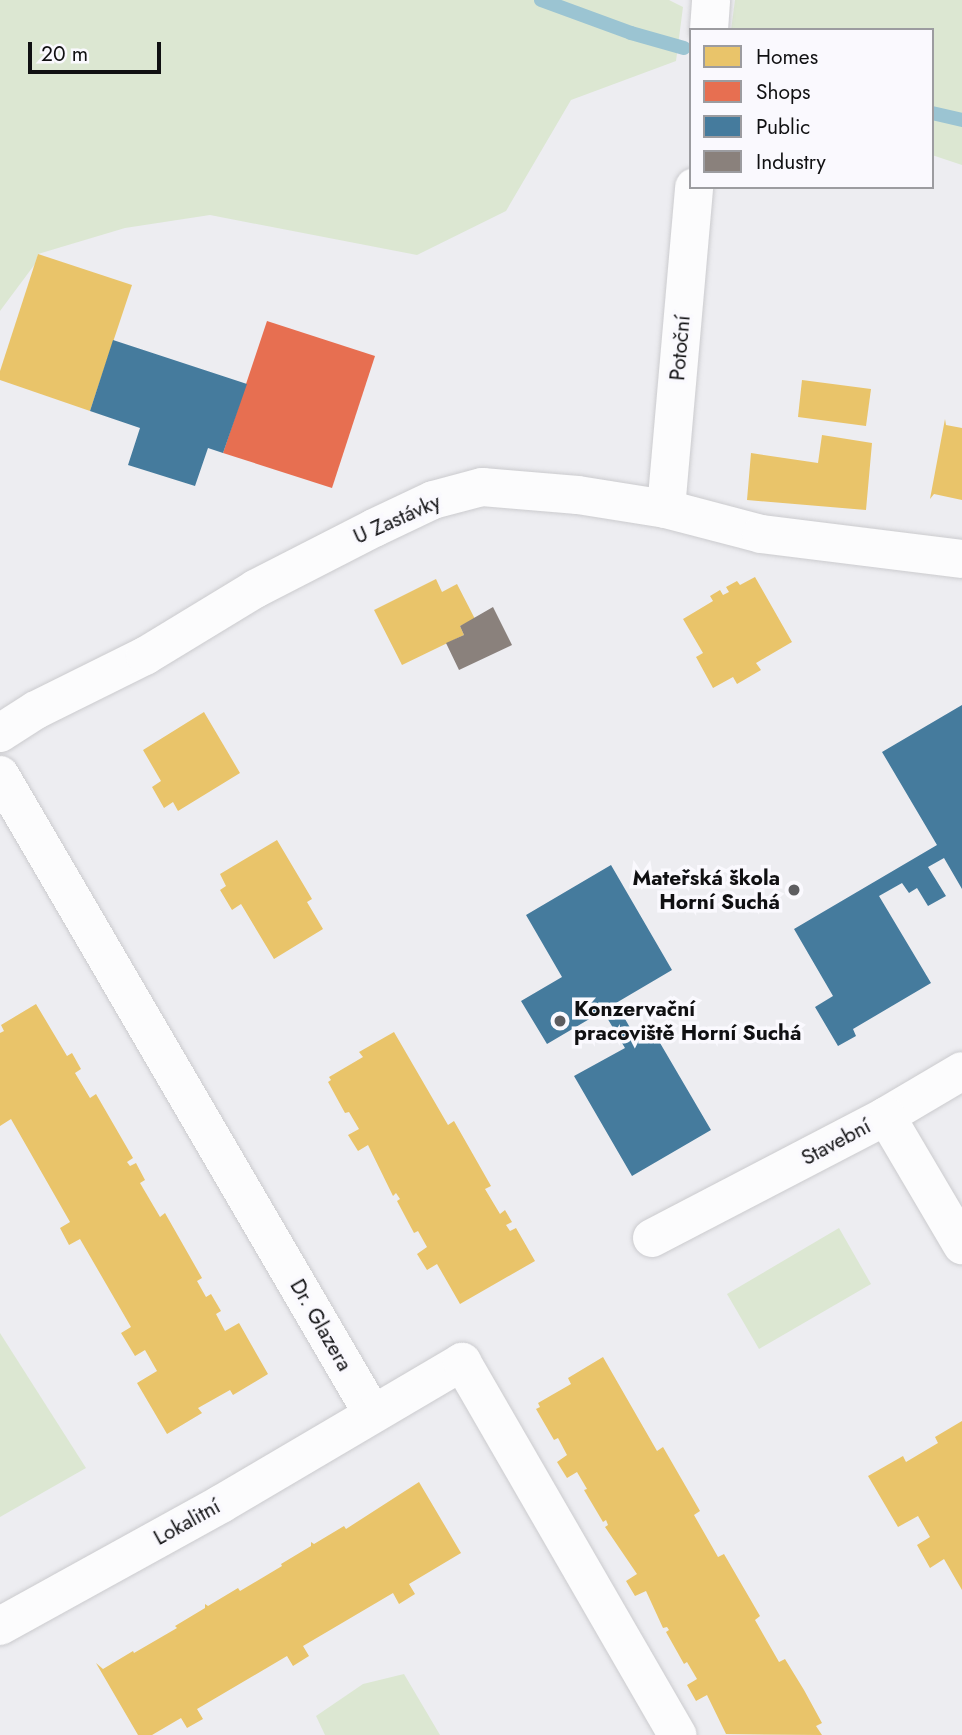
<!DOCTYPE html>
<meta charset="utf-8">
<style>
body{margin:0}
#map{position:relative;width:962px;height:1735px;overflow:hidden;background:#ededf1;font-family:Jost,sans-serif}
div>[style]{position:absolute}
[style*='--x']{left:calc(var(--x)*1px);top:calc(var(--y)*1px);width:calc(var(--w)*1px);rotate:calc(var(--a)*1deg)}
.green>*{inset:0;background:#dce7d2}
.homes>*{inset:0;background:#e9c46a}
.shops>*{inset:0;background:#e76f51}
.public>*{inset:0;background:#457b9d}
.industry>*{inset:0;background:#8a817c}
.stream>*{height:14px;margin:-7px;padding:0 7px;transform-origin:7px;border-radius:7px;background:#9bc4d2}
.roads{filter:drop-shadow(0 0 2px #cbcbce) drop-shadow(0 0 2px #cbcbce)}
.minor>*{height:38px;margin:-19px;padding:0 19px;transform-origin:19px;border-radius:19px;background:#fcfcfd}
.dots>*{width:19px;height:19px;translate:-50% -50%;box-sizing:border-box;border:4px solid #faf9fe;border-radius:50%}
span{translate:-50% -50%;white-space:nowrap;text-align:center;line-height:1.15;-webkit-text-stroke:7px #faf9fe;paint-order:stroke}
.street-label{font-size:21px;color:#101012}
.poi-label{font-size:21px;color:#101012;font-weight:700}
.right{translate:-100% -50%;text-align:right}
.left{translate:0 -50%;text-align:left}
.legend{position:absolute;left:689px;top:28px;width:245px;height:161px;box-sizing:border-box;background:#faf9fe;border:2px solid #9c9ca0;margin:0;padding:9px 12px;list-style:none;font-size:21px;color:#101012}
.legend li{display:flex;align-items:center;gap:14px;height:35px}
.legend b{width:35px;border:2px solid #9c9ca0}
.scale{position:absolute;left:28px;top:42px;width:133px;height:32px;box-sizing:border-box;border:4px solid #101012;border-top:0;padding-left:9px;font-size:21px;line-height:24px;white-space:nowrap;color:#101012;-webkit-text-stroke:5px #faf9fe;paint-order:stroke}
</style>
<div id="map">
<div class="green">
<i style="clip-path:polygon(0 0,669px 0,683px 7px,676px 61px,571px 100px,506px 211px,417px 255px,210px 215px,125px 228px,38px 254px,35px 264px,0 311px)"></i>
<i style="clip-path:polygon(735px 0,962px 0,962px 165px,932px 155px,932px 30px,731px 30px)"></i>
<i style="clip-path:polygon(839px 1228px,871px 1284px,759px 1349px,727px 1294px)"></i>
<i style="clip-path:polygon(0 1333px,86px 1468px,0 1517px)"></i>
<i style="clip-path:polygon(404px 1674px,440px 1735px,325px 1735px,316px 1716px,363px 1684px)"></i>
</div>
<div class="homes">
<i style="clip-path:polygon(38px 254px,132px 285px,90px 411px,0 380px,0 371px)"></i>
<i style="clip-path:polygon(802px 380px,871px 389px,866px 426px,798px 417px)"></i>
<i style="clip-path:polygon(945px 419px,946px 425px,962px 428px,962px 500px,934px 494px,930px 499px)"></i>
<i style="clip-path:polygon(822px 435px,872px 443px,866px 510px,747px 500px,751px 453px,818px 463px)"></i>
<i style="clip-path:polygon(755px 577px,792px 642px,756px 663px,761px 670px,737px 684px,733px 677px,713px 688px,696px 657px,703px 653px,683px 619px,713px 601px,710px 596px,720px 590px,723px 595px,729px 592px,726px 587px,737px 581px,740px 585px)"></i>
<i style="clip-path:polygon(436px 579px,442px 592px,457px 584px,475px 619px,460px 626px,464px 635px,402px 665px,374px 610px)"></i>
<i style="clip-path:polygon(204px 712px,240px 773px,178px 811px,173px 802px,164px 808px,152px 787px,161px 781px,143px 750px)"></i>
<i style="clip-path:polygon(277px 840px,312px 899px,307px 902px,323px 929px,274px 959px,241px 904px,232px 910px,220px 890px,226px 886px,220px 874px)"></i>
<i style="clip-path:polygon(36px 1004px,67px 1056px,72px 1053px,81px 1069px,75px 1073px,90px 1098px,96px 1094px,133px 1158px,127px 1162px,130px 1166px,136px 1163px,145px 1180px,140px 1183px,160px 1217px,165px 1213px,202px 1278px,197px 1281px,206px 1297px,211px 1294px,221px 1311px,216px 1314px,225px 1331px,239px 1323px,268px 1374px,233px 1395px,230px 1390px,198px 1408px,202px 1413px,167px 1434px,137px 1383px,157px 1371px,145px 1350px,135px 1356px,121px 1333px,131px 1327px,80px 1239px,69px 1245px,60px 1228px,70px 1222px,11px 1119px,0 1126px,0 1033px,4px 1031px,1px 1025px)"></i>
<i style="clip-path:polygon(394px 1032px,448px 1125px,454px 1121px,491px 1186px,485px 1189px,500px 1214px,505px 1210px,512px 1222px,506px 1225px,510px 1231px,516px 1228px,535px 1261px,460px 1304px,437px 1264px,427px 1270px,417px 1254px,427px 1247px,418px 1231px,414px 1233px,397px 1201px,400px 1199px,396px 1193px,393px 1196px,368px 1145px,358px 1151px,348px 1135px,359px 1129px,349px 1112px,345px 1113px,328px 1082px,331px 1080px,329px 1077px,363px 1057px,359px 1052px)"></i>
<i style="clip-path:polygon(603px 1357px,657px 1451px,663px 1447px,700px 1511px,694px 1515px,718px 1557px,724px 1554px,760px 1616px,755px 1620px,779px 1662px,785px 1659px,804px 1690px,822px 1723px,816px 1726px,822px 1735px,726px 1734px,707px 1695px,696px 1701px,687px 1685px,697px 1679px,687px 1662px,684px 1664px,666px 1632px,669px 1630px,667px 1627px,663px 1628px,646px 1591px,635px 1596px,626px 1581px,637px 1574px,605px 1527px,608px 1525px,606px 1520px,603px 1522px,584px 1490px,587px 1489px,577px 1472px,567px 1478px,557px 1462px,567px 1455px,558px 1438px,554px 1440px,536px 1409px,540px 1407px,538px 1403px,571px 1384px,568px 1378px)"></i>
<i style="clip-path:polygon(962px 1421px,962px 1590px,944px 1559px,930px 1568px,917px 1545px,930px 1537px,918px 1516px,898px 1527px,868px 1476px,903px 1456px,906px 1462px,938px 1443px,935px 1437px)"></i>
<i style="clip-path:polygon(419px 1482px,461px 1553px,409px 1584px,415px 1594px,399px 1604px,393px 1593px,303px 1646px,309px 1656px,293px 1666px,287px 1656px,197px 1709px,203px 1719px,187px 1728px,181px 1718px,152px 1735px,138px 1735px,96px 1663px,103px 1669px,133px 1651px,134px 1653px,177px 1628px,175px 1626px,205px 1608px,205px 1604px,208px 1606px,238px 1588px,240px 1591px,282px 1566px,281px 1564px,311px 1546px,311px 1542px,314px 1544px,344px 1526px,346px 1529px)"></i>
</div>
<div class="shops">
<i style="clip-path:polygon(267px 321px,375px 356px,332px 488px,223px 453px)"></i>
</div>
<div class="public">
<i style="clip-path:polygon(113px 340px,247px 384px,223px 453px,208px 448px,195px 486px,128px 465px,140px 428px,90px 411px)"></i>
<i style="clip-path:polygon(962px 705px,962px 889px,944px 858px,928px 867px,946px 896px,928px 906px,917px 888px,909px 893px,902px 883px,879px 896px,931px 983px,853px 1029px,856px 1036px,838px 1046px,815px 1007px,833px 996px,794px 929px,937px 845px,882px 752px)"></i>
<i style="clip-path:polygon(611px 865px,672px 970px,616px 1003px,637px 1040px,653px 1031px,711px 1130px,632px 1176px,574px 1076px,625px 1048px,603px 1011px,547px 1044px,521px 1001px,562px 977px,526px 915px)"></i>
</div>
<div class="industry">
<i style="clip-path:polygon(493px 607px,512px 645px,459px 670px,446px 643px,464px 635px,460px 626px)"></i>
</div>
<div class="stream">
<i style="--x:541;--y:0;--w:96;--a:20.1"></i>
<i style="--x:631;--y:33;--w:55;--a:15.8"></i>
<i style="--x:932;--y:113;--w:31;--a:13"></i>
</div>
<div class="roads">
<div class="minor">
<i style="--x:709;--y:30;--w:30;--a:-86"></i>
<i style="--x:666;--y:509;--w:323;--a:-85"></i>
<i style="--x:0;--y:733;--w:43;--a:-32.6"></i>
<i style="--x:36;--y:710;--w:122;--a:-26.4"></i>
<i style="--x:145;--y:656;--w:129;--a:-31.3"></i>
<i style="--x:255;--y:589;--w:134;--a:-27.1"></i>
<i style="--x:374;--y:528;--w:65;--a:-25.4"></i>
<i style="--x:433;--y:500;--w:51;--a:-14.9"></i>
<i style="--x:482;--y:487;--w:96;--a:4.8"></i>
<i style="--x:578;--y:495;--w:89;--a:9"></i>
<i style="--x:666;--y:509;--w:98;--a:14.7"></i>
<i style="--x:761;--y:534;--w:203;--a:7.1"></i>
<i style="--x:0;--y:775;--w:739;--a:59.75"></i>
<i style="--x:886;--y:1116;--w:88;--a:-30.6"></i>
<i style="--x:652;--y:1238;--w:264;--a:-27.5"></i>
<i style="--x:886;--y:1116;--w:150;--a:59.5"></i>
<i style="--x:0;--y:1626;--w:252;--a:-28.9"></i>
<i style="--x:221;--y:1504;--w:280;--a:-30.5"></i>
<i style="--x:462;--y:1362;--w:431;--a:60"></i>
</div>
</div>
<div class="dots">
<i style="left:794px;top:890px;background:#5d5d60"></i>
<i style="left:560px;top:1021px;background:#5d5d60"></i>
</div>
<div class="street-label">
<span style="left:680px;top:348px;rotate:-85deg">Potoční</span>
<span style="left:397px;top:519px;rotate:-24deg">U Zastávky</span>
<span style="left:836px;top:1142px;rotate:-28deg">Stavební</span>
<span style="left:321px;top:1325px;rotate:60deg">Dr. Glazera</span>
<span style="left:187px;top:1522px;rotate:-29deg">Lokalitní</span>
</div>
<div class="poi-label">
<span class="right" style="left:780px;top:890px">Mateřská škola<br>Horní Suchá</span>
<span class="left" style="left:574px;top:1021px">Konzervační<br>pracoviště Horní Suchá</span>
</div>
<ul class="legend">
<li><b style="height:19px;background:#e9c46a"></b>Homes</li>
<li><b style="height:19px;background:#e76f51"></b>Shops</li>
<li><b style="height:19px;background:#457b9d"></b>Public</li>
<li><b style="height:19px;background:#8a817c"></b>Industry</li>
</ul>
<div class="scale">20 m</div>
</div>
